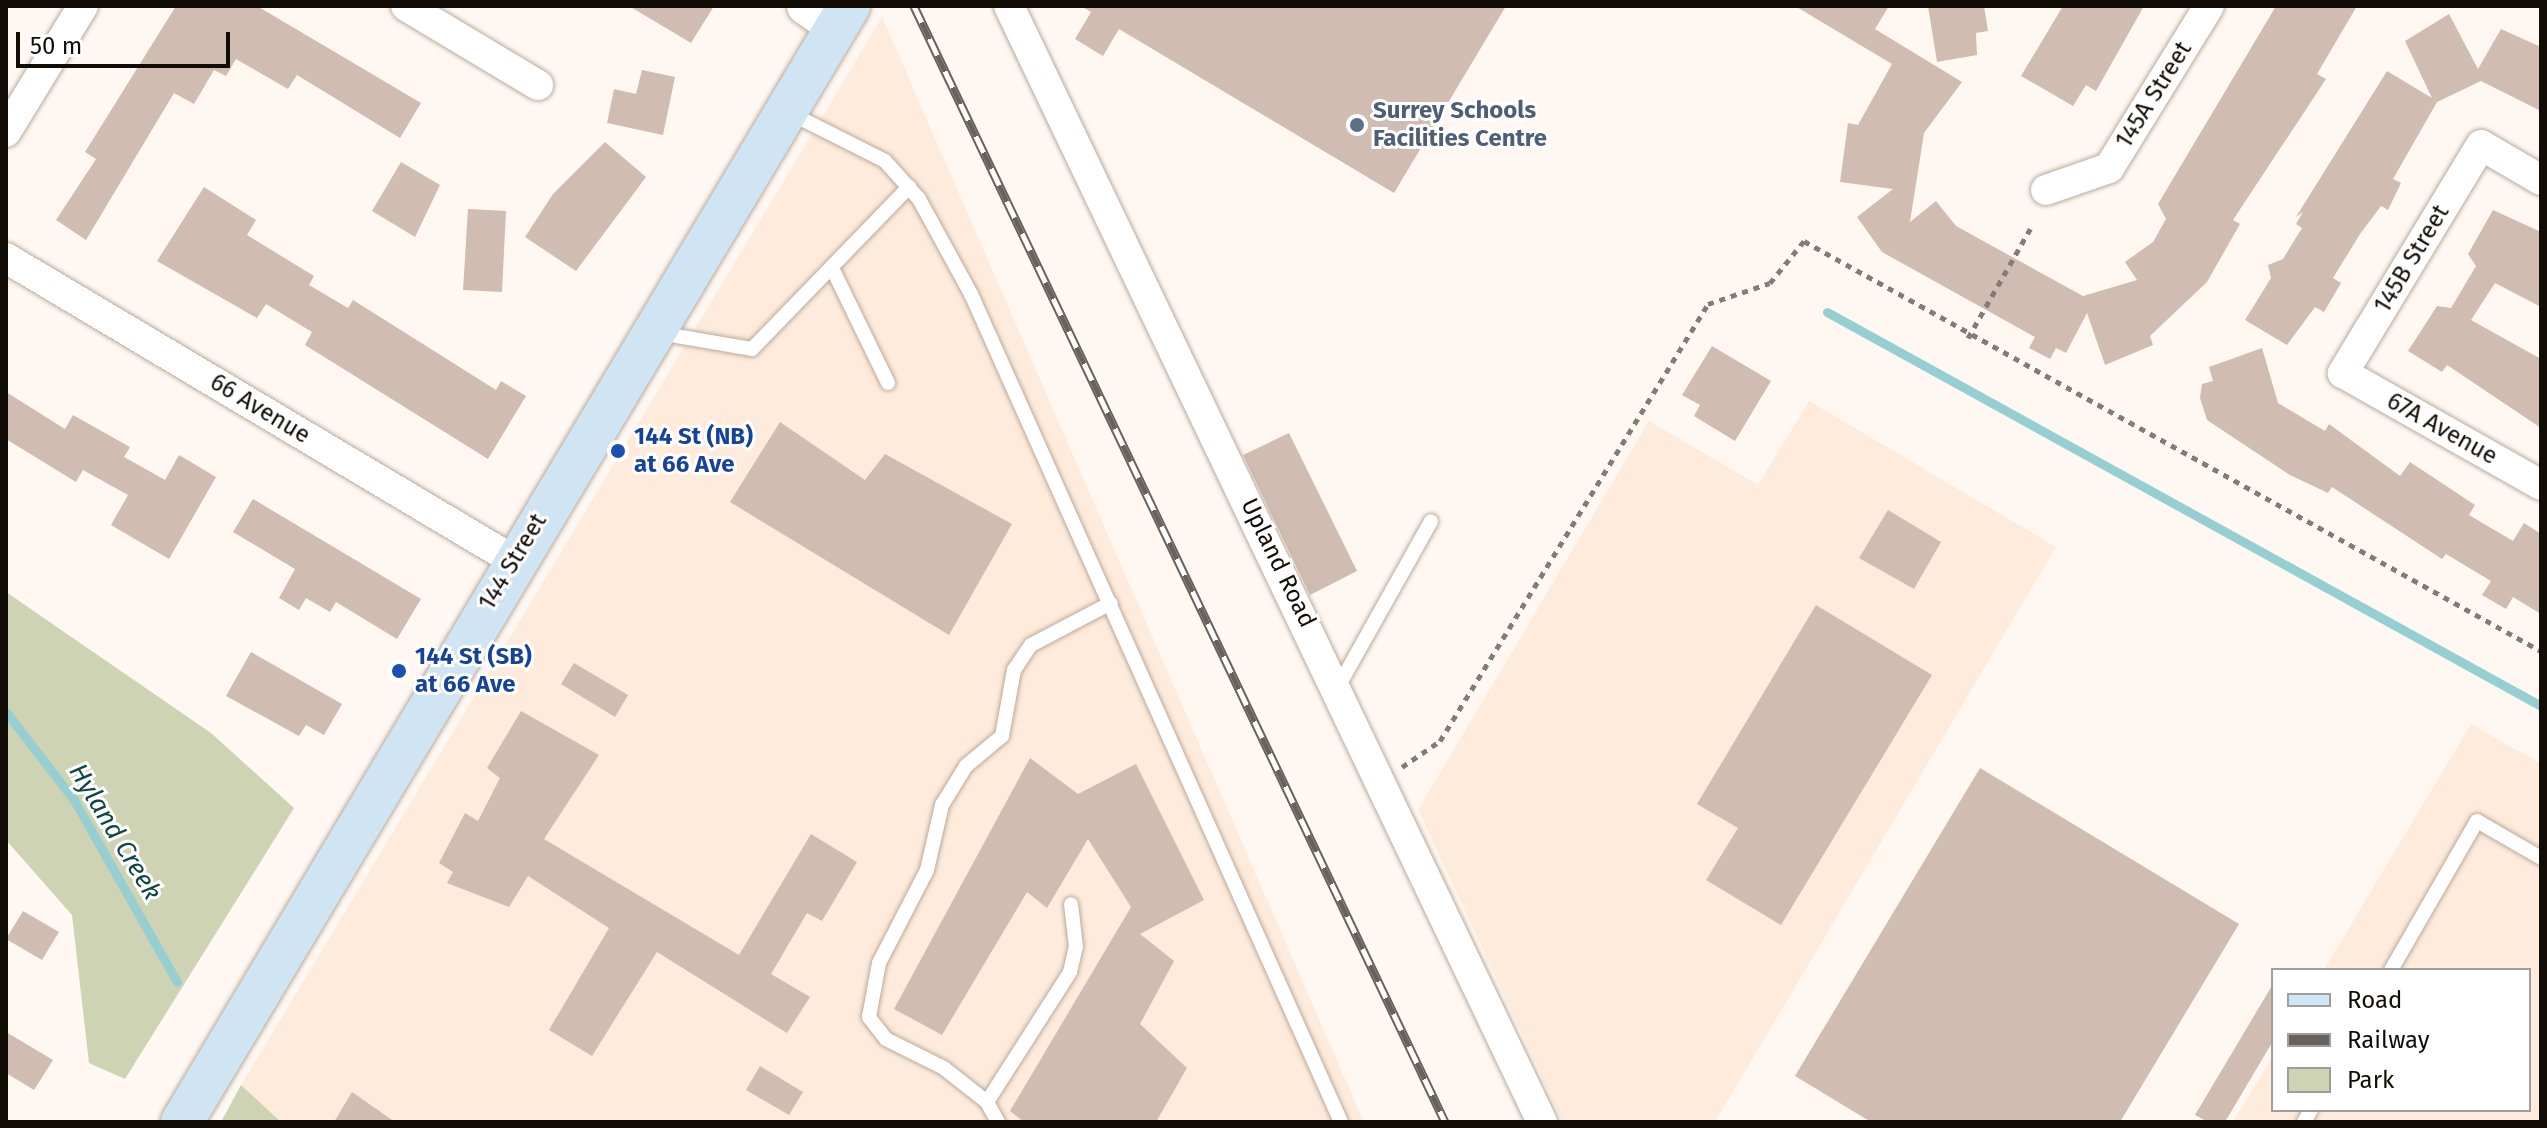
<!DOCTYPE html>
<style>
body{margin:0}
#map{position:relative;width:2547px;height:1128px;overflow:hidden;background:#fff8f2;font-family:"Fira Sans",sans-serif}
div>[style]{position:absolute}
[style*='--x']{left:calc(var(--x)*1px);top:calc(var(--y)*1px);width:calc(var(--w)*1px);rotate:calc(var(--a)*1deg)}
.built>*{inset:0;background:#feebdb}
.green>*{inset:0;background:#ced3b3}
.stream>*{height:9px;margin:-4.5px;padding:0 4.5px;transform-origin:4.5px;border-radius:4.5px;background:#96cfd2}
.building>*{inset:0;background:#d0bcb1}
.path>*{height:5px;margin-top:-2.5px;transform-origin:0;background:repeating-linear-gradient(90deg,#827b76 0 6px,transparent 0 12px)}
.roads{filter:drop-shadow(0 0 2px #baaa9c) drop-shadow(0 0 2px #baaa9c)}
.service>*{height:14px;margin:-7px;padding:0 7px;transform-origin:7px;border-radius:7px;background:#fff}
.minor>*{height:30px;margin:-15px;padding:0 15px;transform-origin:15px;border-radius:15px;background:#fff}
.tertiary>*{height:38px;margin:-19px;padding:0 19px;transform-origin:19px;border-radius:19px;background:#fff}
.secondary>*{height:42px;margin:-21px;padding:0 21px;transform-origin:21px;border-radius:21px;background:#d0e5f3}
.rail>*{height:9px;margin-top:-4.5px;transform-origin:0;background:repeating-linear-gradient(90deg,#fff 0 18px,#68615c 0 36px);box-sizing:border-box;border-block:2px solid #68615c}
.dots>*{width:22px;height:22px;translate:-50% -50%;box-sizing:border-box;border:4px solid #fff;border-radius:50%}
span{translate:-50% -50%;white-space:nowrap;text-align:center;line-height:1.15;-webkit-text-stroke:6px #fff;paint-order:stroke}
.street-label{font-size:24px;color:#120c07}
.service-label{font-size:24px;color:#4e5e75;font-weight:700}
.left{translate:0 -50%;text-align:left}
.transit-label{font-size:24px;color:#164399;font-weight:700}
.water-label{font-size:26px;color:#104547;font-style:italic}
.frame{position:absolute;inset:0;border:8px solid #120c07;pointer-events:none}
.legend{position:absolute;left:2271px;top:968px;width:260px;height:144px;box-sizing:border-box;background:#fff;border:2px solid #a09e9c;margin:0;padding:10px 14px;list-style:none;font-size:24px;color:#120c07}
.legend li{display:flex;align-items:center;gap:16px;height:40px}
.legend b{width:40px;border:2px solid #a09e9c}
.scale{position:absolute;left:16px;top:32px;width:214px;height:36px;box-sizing:border-box;border:4px solid #120c07;border-top:0;padding-left:10px;font-size:24px;line-height:28px;white-space:nowrap;color:#120c07;-webkit-text-stroke:6px #fff;paint-order:stroke}
</style>
<div id="map">
<div class="built">
<i style="clip-path:polygon(882px 17px,1364px 1122px,281px 1122px,241px 1085px)"></i>
<i style="clip-path:polygon(1809px 401px,2056px 547px,1715px 1122px,1563px 1122px,1418px 810px,1649px 421px,1758px 485px)"></i>
<i style="clip-path:polygon(2471px 724px,2541px 764px,2541px 1122px,2233px 1122px,2273px 1056px,2273px 1110px,2529px 1110px,2529px 970px,2324px 970px)"></i>
</div>
<div class="green">
<i style="clip-path:polygon(6px 592px,211px 733px,294px 808px,125px 1079px,89px 1063px,72px 915px,6px 840px)"></i>
<i style="clip-path:polygon(241px 1085px,281px 1122px,221px 1122px)"></i>
</div>
<div class="stream">
<i style="--x:1827;--y:312;--w:815;--a:28.89"></i>
<i style="--x:6;--y:712;--w:111;--a:52.3"></i>
<i style="--x:74;--y:800;--w:209;--a:60.5"></i>
</div>
<div class="building">
<i style="clip-path:polygon(176px 6px,257px 6px,421px 103px,400px 138px,297px 75px,288px 89px,236px 59px,226px 76px,214px 70px,194px 104px,174px 93px,86px 240px,56px 220px,96px 159px,85px 152px)"></i>
<i style="clip-path:polygon(629px 6px,714px 6px,691px 43px)"></i>
<i style="clip-path:polygon(1081px 6px,1506px 6px,1394px 193px,1119px 29px,1103px 56px,1075px 39px,1091px 12px)"></i>
<i style="clip-path:polygon(1795px 6px,1889px 6px,1875px 29px,1962px 82px,1924px 133px,1910px 222px,1936px 201px,1956px 226px,2083px 296px,2137px 280px,2125px 262px,2153px 242px,2166px 219px,2158px 204px,2276px 6px,2357px 6px,2317px 74px,2326px 79px,2233px 220px,2240px 224px,2207px 282px,2150px 336px,2153px 345px,2105px 365px,2087px 313px,2066px 353px,2056px 348px,2050px 359px,2029px 348px,2035px 337px,1882px 252px,1857px 217px,1893px 189px,1840px 182px,1848px 123px,1858px 125px,1892px 64px)"></i>
<i style="clip-path:polygon(1928px 6px,1984px 6px,1988px 31px,1976px 33px,1977px 55px,1937px 62px)"></i>
<i style="clip-path:polygon(2063px 6px,2144px 6px,2096px 91px,2086px 85px,2073px 106px,2021px 76px)"></i>
<i style="clip-path:polygon(2449px 14px,2478px 69px,2501px 29px,2541px 47px,2541px 111px,2481px 81px,2437px 102px,2393px 179px,2401px 183px,2388px 210px,2381px 206px,2360px 234px,2333px 278px,2341px 283px,2324px 312px,2315px 307px,2287px 345px,2245px 320px,2271px 278px,2268px 265px,2283px 259px,2302px 228px,2296px 224px,2303px 212px,2296px 217px,2387px 71px,2432px 98px,2405px 41px)"></i>
<i style="clip-path:polygon(642px 70px,675px 77px,663px 135px,607px 123px,614px 89px,636px 94px)"></i>
<i style="clip-path:polygon(605px 142px,646px 177px,576px 271px,525px 237px,553px 194px)"></i>
<i style="clip-path:polygon(401px 162px,440px 185px,415px 237px,372px 211px)"></i>
<i style="clip-path:polygon(204px 187px,256px 220px,247px 235px,314px 276px,309px 285px,348px 308px,353px 300px,496px 390px,501px 381px,526px 396px,488px 459px,305px 345px,312px 332px,266px 304px,257px 318px,157px 261px)"></i>
<i style="clip-path:polygon(468px 209px,506px 211px,502px 292px,463px 290px)"></i>
<i style="clip-path:polygon(2493px 210px,2541px 232px,2541px 307px,2495px 283px,2471px 320px,2541px 359px,2541px 428px,2447px 365px,2442px 372px,2408px 351px,2437px 306px,2451px 308px,2476px 266px,2468px 254px)"></i>
<i style="clip-path:polygon(1712px 346px,1771px 381px,1735px 441px,1694px 416px,1700px 405px,1682px 395px)"></i>
<i style="clip-path:polygon(2262px 348px,2278px 403px,2325px 431px,2329px 424px,2400px 476px,2410px 462px,2475px 505px,2469px 515px,2513px 541px,2524px 523px,2541px 534px,2541px 614px,2513px 597px,2506px 609px,2482px 595px,2491px 581px,2446px 554px,2442px 559px,2332px 487px,2328px 493px,2290px 475px,2207px 420px,2200px 398px,2202px 384px,2213px 381px,2209px 367px)"></i>
<i style="clip-path:polygon(6px 392px,65px 429px,73px 415px,130px 447px,124px 457px,165px 480px,179px 455px,216px 477px,169px 559px,111px 525px,128px 495px,83px 470px,76px 482px,6px 439px)"></i>
<i style="clip-path:polygon(780px 422px,865px 480px,885px 454px,1012px 524px,949px 635px,730px 502px)"></i>
<i style="clip-path:polygon(1289px 433px,1357px 571px,1310px 595px,1243px 455px)"></i>
<i style="clip-path:polygon(253px 499px,421px 599px,397px 639px,336px 602px,330px 612px,306px 598px,299px 610px,279px 598px,295px 569px,233px 532px)"></i>
<i style="clip-path:polygon(1888px 510px,1941px 542px,1914px 589px,1859px 558px)"></i>
<i style="clip-path:polygon(1816px 605px,1932px 675px,1781px 925px,1706px 880px,1738px 828px,1697px 804px)"></i>
<i style="clip-path:polygon(251px 652px,342px 704px,324px 735px,306px 725px,299px 736px,226px 696px)"></i>
<i style="clip-path:polygon(574px 663px,628px 695px,615px 717px,561px 684px)"></i>
<i style="clip-path:polygon(521px 711px,599px 755px,544px 839px,739px 955px,811px 834px,857px 862px,822px 921px,807px 913px,771px 974px,810px 997px,787px 1033px,657px 952px,592px 1056px,549px 1030px,609px 928px,528px 876px,509px 907px,447px 883px,453px 872px,439px 863px,465px 813px,478px 821px,500px 778px,487px 768px)"></i>
<i style="clip-path:polygon(1030px 758px,1078px 794px,1136px 764px,1204px 900px,1140px 934px,1174px 961px,1140px 1024px,1187px 1068px,1156px 1122px,1024px 1122px,1010px 1111px,1131px 907px,1088px 839px,1047px 908px,1027px 892px,942px 1035px,894px 1009px)"></i>
<i style="clip-path:polygon(1980px 768px,2239px 924px,2120px 1122px,1871px 1122px,1795px 1076px)"></i>
<i style="clip-path:polygon(23px 911px,59px 932px,42px 960px,6px 939px)"></i>
<i style="clip-path:polygon(2273px 984px,2273px 1041px,2225px 1122px,2208px 1122px,2195px 1115px)"></i>
<i style="clip-path:polygon(6px 1032px,53px 1060px,34px 1090px,6px 1073px)"></i>
<i style="clip-path:polygon(760px 1066px,803px 1092px,789px 1115px,746px 1090px)"></i>
<i style="clip-path:polygon(352px 1092px,395px 1122px,334px 1122px)"></i>
</div>
<div class="path">
<i style="--x:1968;--y:338;--w:129;--a:-60.3"></i>
<i style="--x:1402;--y:767;--w:46;--a:-34.4"></i>
<i style="--x:1440;--y:741;--w:513;--a:-58.48"></i>
<i style="--x:1708;--y:304;--w:65;--a:-18.7"></i>
<i style="--x:1770;--y:283;--w:54;--a:-51"></i>
<i style="--x:1804;--y:241;--w:843;--a:29.09"></i>
</div>
<div class="roads">
<div class="service">
<i style="--x:790;--y:113;--w:106;--a:26.8"></i>
<i style="--x:885;--y:161;--w:51;--a:48.2"></i>
<i style="--x:919;--y:199;--w:108;--a:61.3"></i>
<i style="--x:971;--y:294;--w:907;--a:65.92"></i>
<i style="--x:832;--y:268;--w:128;--a:64"></i>
<i style="--x:659;--y:333;--w:94;--a:9.8"></i>
<i style="--x:752;--y:349;--w:226;--a:-45.9"></i>
<i style="--x:1338;--y:687;--w:190;--a:-60.7"></i>
<i style="--x:2391;--y:970;--w:172;--a:-60"></i>
<i style="--x:2477;--y:821;--w:74;--a:30"></i>
<i style="--x:987;--y:1102;--w:154;--a:-57.4"></i>
<i style="--x:1070;--y:972;--w:26;--a:-77"></i>
<i style="--x:1076;--y:947;--w:43;--a:-96.6"></i>
<i style="--x:998;--y:1122;--w:23;--a:-119"></i>
<i style="--x:987;--y:1102;--w:55;--a:-141.7"></i>
<i style="--x:944;--y:1068;--w:65;--a:-153.4"></i>
<i style="--x:886;--y:1039;--w:28;--a:-128"></i>
<i style="--x:869;--y:1017;--w:55;--a:-79.5"></i>
<i style="--x:879;--y:963;--w:105;--a:-62.7"></i>
<i style="--x:927;--y:870;--w:67;--a:-77"></i>
<i style="--x:942;--y:805;--w:46;--a:-58.4"></i>
<i style="--x:966;--y:766;--w:47;--a:-39.8"></i>
<i style="--x:1002;--y:736;--w:67;--a:-79.7"></i>
<i style="--x:1014;--y:670;--w:30;--a:-56"></i>
<i style="--x:1031;--y:645;--w:90;--a:-27.7"></i>
<i style="--x:2304;--y:1122;--w:14;--a:-60"></i>
</div>
<div class="minor">
<i style="--x:406;--y:6;--w:154;--a:30.9"></i>
<i style="--x:1009;--y:6;--w:1237;--a:64.47"></i>
<i style="--x:6;--y:132;--w:148;--a:-58.6"></i>
<i style="--x:2541;--y:180;--w:69;--a:-149.7"></i>
<i style="--x:2481;--y:145;--w:267;--a:121.2"></i>
<i style="--x:2343;--y:373;--w:227;--a:29.5"></i>
<i style="--x:2046;--y:190;--w:67;--a:-19.2"></i>
<i style="--x:2109;--y:168;--w:190;--a:-58.3"></i>
<i style="--x:6;--y:258;--w:590;--a:30.78"></i>
</div>
<div class="tertiary">
<i style="--x:806;--y:6;--w:37;--a:34"></i>
</div>
<div class="secondary">
<i style="--x:182;--y:1122;--w:1300;--a:-59.13"></i>
</div>
</div>
<div class="rail">
<i style="--x:914;--y:6;--w:1236;--a:64.55"></i>
</div>
<div class="dots">
<i style="left:1357px;top:125px;background:#5c6f8a"></i>
<i style="left:618px;top:451px;background:#1a4fb4"></i>
<i style="left:399px;top:671px;background:#1a4fb4"></i>
</div>
<div class="street-label">
<span style="left:2154px;top:95px;rotate:-58deg">145A Street</span>
<span style="left:2412px;top:259px;rotate:-59deg">145B Street</span>
<span style="left:260px;top:409px;rotate:31deg">66 Avenue</span>
<span style="left:2442px;top:429px;rotate:29deg">67A Avenue</span>
<span style="left:513px;top:562px;rotate:-59deg">144 Street</span>
<span style="left:1278px;top:563px;rotate:64deg">Upland Road</span>
</div>
<div class="service-label">
<span class="left" style="left:1373px;top:125px">Surrey Schools<br>Facilities Centre</span>
</div>
<div class="transit-label">
<span class="left" style="left:634px;top:451px">144 St (NB)<br>at 66 Ave</span>
<span class="left" style="left:415px;top:671px">144 St (SB)<br>at 66 Ave</span>
</div>
<div class="water-label">
<span style="left:115px;top:832px;rotate:59deg">Hyland Creek</span>
</div>
<div class="frame"></div>
<ul class="legend">
<li><b style="height:10px;background:#d0e5f3"></b>Road</li>
<li><b style="height:10px;background:#68615c"></b>Railway</li>
<li><b style="height:22px;background:#ced3b3"></b>Park</li>
</ul>
<div class="scale">50 m</div>
</div>
